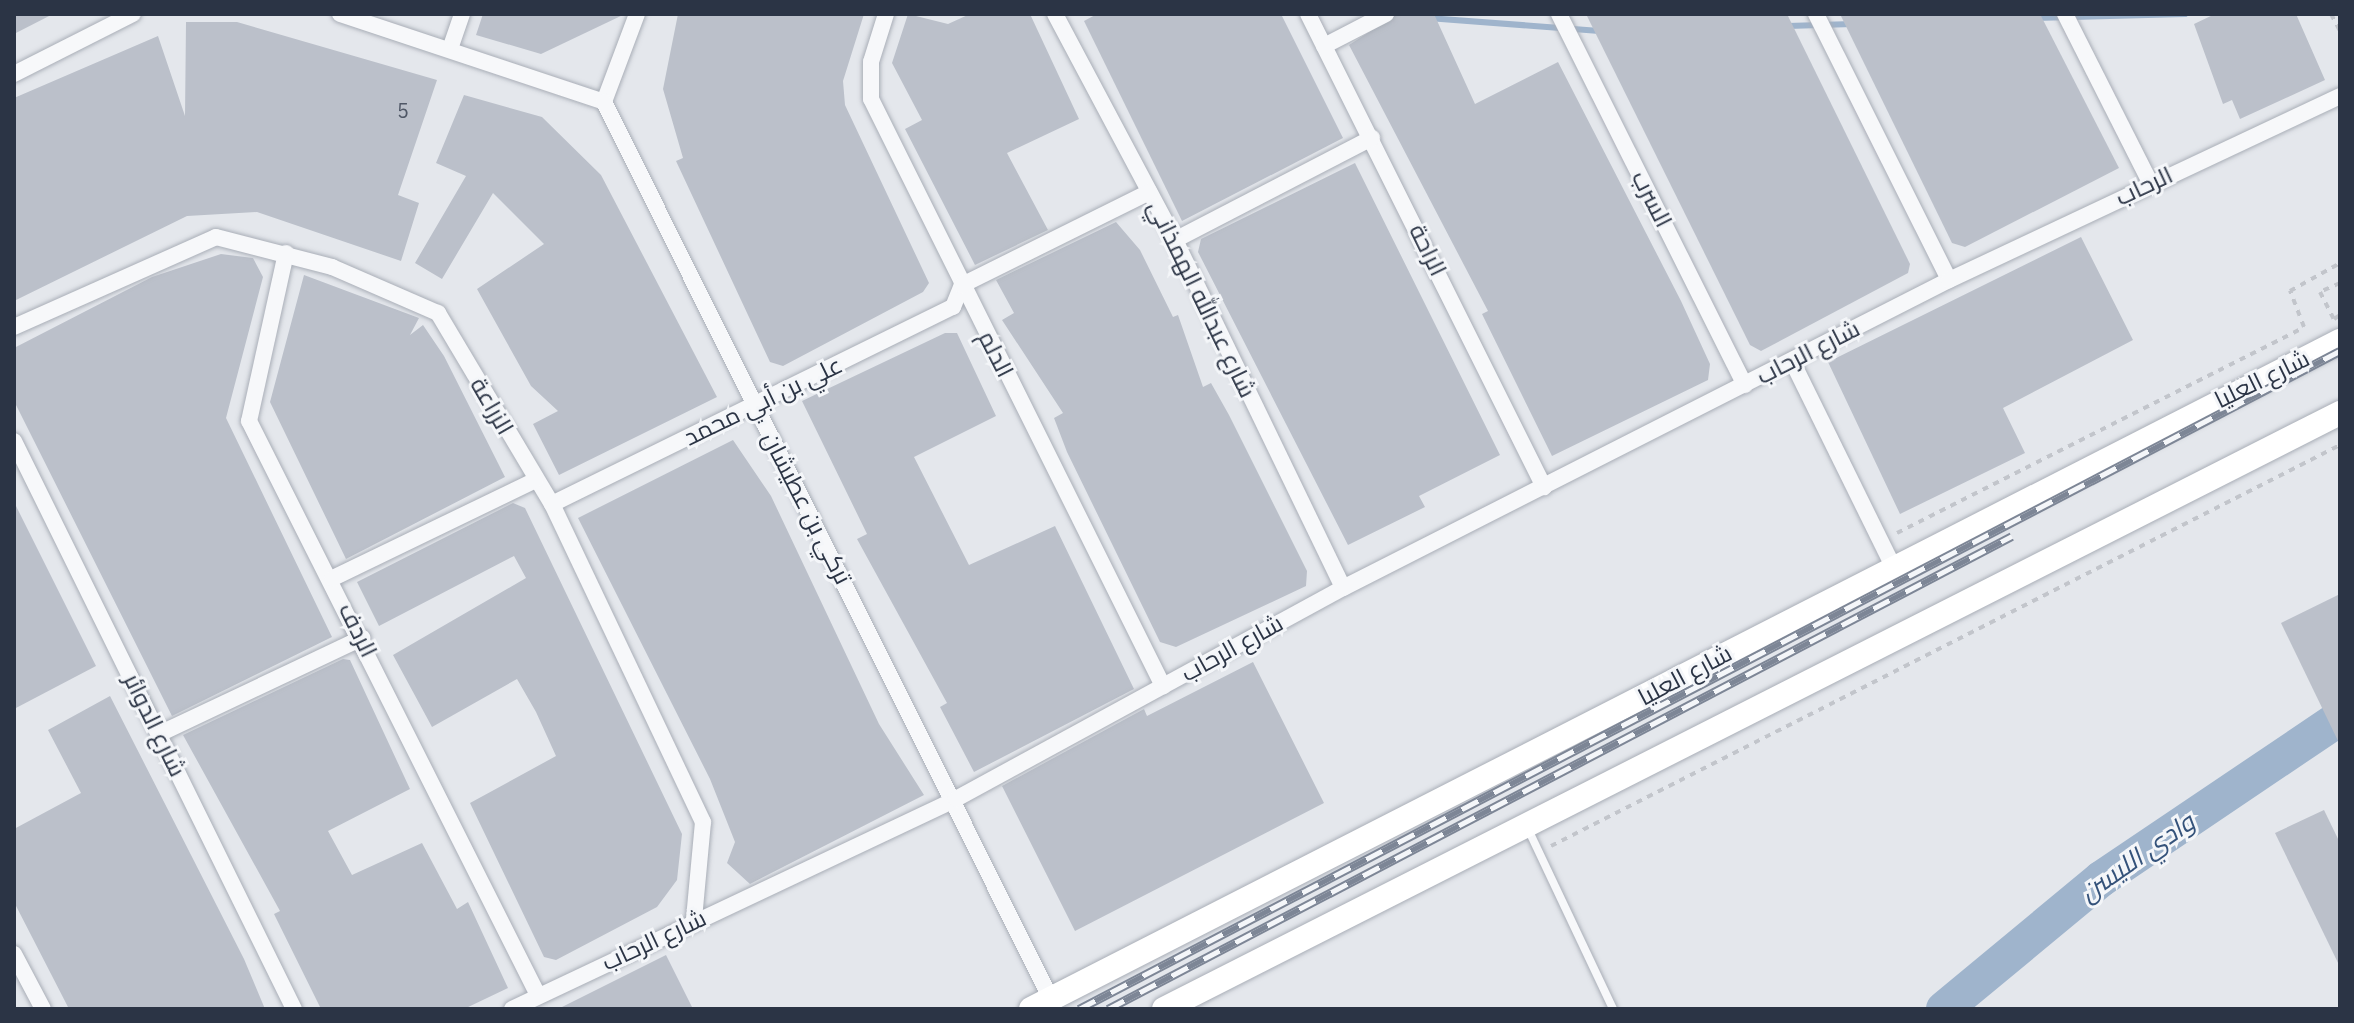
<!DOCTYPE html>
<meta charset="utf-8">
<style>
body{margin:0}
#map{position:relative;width:2354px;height:1023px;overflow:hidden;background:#e4e7ec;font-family:"IBM Plex Sans",Cairo,sans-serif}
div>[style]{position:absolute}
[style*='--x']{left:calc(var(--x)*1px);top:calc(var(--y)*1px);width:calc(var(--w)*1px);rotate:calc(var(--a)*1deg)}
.stream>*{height:6px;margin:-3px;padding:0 3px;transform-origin:3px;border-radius:3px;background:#9fb4cc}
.river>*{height:36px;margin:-18px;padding:0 18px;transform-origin:18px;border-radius:18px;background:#9fb4cc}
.building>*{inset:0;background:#bbc0ca}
.path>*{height:4px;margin-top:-2px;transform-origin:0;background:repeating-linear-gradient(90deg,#c2c5cb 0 6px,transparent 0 12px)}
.roads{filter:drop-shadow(0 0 2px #a9aeb7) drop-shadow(0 0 2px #a9aeb7)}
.lane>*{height:8px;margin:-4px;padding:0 4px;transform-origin:4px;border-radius:4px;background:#f7f8fa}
.street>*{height:16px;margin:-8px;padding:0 8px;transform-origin:8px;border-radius:8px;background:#f7f8fa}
.secondary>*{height:24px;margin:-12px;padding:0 12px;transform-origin:12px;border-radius:12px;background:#fff}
.rail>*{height:9px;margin-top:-4.5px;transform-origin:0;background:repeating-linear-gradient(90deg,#f4f6f9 0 18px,#7d8696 0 36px);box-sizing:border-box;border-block:2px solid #7d8696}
span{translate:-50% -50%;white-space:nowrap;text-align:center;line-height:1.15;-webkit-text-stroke:6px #f4f6f9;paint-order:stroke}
.number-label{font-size:20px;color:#4f5766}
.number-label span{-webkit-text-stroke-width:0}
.street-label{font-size:24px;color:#2b3445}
.water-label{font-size:26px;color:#34527a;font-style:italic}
.frame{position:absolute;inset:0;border:16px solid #2b3445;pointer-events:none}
</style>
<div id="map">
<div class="stream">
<i style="--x:1428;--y:18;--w:172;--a:4.3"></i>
<i style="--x:2035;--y:18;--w:150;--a:-1.5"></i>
<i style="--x:1788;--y:26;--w:64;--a:-1.8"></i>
</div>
<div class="river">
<i style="--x:1944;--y:1009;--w:204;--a:-39.6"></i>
<i style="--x:2101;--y:879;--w:288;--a:-34"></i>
</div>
<div class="building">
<i style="clip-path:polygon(14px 14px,53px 14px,14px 34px)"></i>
<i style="clip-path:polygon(483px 14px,625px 14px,541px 54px,476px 35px)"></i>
<i style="clip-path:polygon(678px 14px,864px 14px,843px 81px,845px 105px,929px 283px,923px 292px,783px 366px,770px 362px,676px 161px,683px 158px,663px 89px)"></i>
<i style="clip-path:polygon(908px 14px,948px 24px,970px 14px,1030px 14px,1079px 119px,1007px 153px,1048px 230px,975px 265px,905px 129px,922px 120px,892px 63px)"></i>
<i style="clip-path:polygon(1097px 14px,1281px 14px,1343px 138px,1182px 221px,1084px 21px)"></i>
<i style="clip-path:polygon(1397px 14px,1434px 14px,1475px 104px,1558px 62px,1681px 301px,1710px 364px,1708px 380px,1552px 456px,1482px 314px,1488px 311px,1349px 45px)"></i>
<i style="clip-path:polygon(1586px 14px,1787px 14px,1910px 264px,1908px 273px,1761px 351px,1750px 345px)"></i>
<i style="clip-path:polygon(1840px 14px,2040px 14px,2119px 168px,1965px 247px,1952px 243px)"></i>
<i style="clip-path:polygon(2215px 14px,2296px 14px,2325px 80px,2240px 119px,2232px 100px,2223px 104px,2194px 24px)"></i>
<i style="clip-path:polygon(186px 22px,237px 22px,437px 80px,398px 195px,419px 203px,401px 261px,257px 212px,187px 216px,14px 301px,14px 98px,158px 36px,185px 116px)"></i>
<i style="clip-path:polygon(464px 95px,542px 117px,601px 175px,717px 397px,559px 475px,533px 424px,558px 411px,531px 386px,477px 289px,544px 244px,493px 193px,442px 279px,415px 263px,466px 176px,436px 163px)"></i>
<i style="clip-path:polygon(1355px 163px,1500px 455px,1419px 496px,1425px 507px,1348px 545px,1198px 252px,1201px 239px)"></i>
<i style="clip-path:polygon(1116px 222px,1140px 250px,1173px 317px,1178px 315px,1203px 387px,1211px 383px,1229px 415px,1307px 571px,1306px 586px,1176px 647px,1160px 642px,1067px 452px,1054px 418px,1063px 413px,1002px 320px,1014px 313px,996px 280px)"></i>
<i style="clip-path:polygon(2081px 237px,2133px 340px,2003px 408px,2025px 453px,1900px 514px,1828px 362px)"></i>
<i style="clip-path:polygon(221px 254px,253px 258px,263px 277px,226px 418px,332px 637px,172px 716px,14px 401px,14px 348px,152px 277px)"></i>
<i style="clip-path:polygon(304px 275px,419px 318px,410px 335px,423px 325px,444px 356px,505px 477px,346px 559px,270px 402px)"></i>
<i style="clip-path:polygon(945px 333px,957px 333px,996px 416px,914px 457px,969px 565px,1055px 526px,1134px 689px,974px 772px,940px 707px,947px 703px,857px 539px,867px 534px,802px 401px)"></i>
<i style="clip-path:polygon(733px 440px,771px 496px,879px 724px,924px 795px,750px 884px,727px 863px,735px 842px,710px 779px,578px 518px)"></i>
<i style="clip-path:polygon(14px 502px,96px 666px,14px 709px)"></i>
<i style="clip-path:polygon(513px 503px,525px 508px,682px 834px,677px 880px,657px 907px,556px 960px,544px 957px,470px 803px,556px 756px,536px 712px,517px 679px,432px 727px,393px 655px,526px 578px,514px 556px,379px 626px,357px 582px)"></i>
<i style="clip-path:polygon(2340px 594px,2340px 745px,2281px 623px)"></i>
<i style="clip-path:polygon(343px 659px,350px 660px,410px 789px,328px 831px,352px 875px,422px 843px,457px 909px,468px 902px,508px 988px,464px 1009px,321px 1009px,274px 914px,280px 911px,183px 735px)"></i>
<i style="clip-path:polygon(1253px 662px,1324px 803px,1075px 931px,1002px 786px,1144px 709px,1147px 716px)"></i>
<i style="clip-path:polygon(110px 696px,244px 959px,265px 1009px,69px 1009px,14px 902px,14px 829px,81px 793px,48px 730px)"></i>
<i style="clip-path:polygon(2324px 810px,2340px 843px,2340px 967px,2275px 833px)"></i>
<i style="clip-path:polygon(666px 955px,693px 1009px,558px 1009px)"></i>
</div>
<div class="path">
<i style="--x:2331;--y:14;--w:19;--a:62"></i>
<i style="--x:2340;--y:283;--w:22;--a:156"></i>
<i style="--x:2320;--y:292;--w:30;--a:63"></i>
<i style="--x:2334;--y:319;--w:7;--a:-34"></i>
<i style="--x:1897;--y:533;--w:456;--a:-26.8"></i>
<i style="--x:2304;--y:327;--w:39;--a:-111"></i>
<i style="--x:2290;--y:291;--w:57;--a:-29.2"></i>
<i style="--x:1551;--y:846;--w:885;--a:-26.94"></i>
</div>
<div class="roads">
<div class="lane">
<i style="--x:1528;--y:829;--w:199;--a:64.7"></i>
</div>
<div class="street">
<i style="--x:340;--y:14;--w:278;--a:18.4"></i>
<i style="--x:637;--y:14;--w:94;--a:110.6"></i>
<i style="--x:604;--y:102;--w:1002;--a:63.51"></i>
<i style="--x:886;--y:14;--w:50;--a:107.4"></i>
<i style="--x:871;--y:62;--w:37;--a:90"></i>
<i style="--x:871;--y:99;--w:656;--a:63.55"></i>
<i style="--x:1055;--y:14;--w:256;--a:62"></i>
<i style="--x:1175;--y:240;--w:386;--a:64.2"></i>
<i style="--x:1308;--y:14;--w:529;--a:63.48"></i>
<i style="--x:1559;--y:14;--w:415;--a:63.4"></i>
<i style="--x:1816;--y:14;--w:297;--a:63.4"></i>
<i style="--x:2065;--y:14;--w:188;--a:63.2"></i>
<i style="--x:1324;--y:46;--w:70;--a:-27.3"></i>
<i style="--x:450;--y:49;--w:37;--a:-71"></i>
<i style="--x:14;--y:74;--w:133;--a:-26.8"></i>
<i style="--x:1175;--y:240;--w:222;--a:-27.4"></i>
<i style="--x:286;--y:253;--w:172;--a:102.4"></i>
<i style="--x:249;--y:421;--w:643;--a:63.28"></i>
<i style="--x:14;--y:327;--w:221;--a:-24"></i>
<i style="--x:216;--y:237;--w:120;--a:14.5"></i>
<i style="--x:332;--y:267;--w:116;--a:23.5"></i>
<i style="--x:438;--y:313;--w:222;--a:59.2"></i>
<i style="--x:552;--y:504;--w:352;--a:64.6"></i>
<i style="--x:703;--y:822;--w:97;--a:95.3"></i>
<i style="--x:1792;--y:361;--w:229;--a:63.8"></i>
<i style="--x:14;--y:441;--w:633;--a:63.76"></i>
<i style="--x:552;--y:504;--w:447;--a:-26.2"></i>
<i style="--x:953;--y:307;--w:24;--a:-68"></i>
<i style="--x:962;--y:285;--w:209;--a:-26.4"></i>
<i style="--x:333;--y:578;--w:225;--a:-25.8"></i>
<i style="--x:159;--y:734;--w:225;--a:-25.3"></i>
<i style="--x:14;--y:954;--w:62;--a:62.2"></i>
<i style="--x:512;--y:1009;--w:491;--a:-25.3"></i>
<i style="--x:956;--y:799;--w:441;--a:-28.6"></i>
<i style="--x:1343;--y:588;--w:680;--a:-26.94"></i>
<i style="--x:1949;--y:280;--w:432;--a:-25.2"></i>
</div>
<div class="secondary">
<i style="--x:1031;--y:1009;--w:1470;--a:-27.04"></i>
<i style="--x:1164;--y:1009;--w:1318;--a:-26.88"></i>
</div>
</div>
<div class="rail">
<i style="--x:1079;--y:1009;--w:1422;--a:-27.56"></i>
<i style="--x:1108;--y:1009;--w:1020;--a:-27.62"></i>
</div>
<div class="number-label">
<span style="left:403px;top:110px">5</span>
</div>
<div class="street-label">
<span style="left:2144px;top:186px;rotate:-25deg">الرحاب</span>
<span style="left:1652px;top:199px;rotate:63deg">السرب</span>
<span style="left:1428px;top:250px;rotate:64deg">الراحة</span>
<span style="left:1202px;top:299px;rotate:64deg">شارع عبدالله الهمذاني</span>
<span style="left:1808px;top:352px;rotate:-27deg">شارع الرحاب</span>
<span style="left:996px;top:354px;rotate:63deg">الدلم</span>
<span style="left:2262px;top:379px;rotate:-26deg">شارع العليا</span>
<span style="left:763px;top:401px;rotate:-26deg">علي بن أبي محمد</span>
<span style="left:492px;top:406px;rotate:60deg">الزراعة</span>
<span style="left:807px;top:508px;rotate:63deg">تركي بن عطيشان</span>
<span style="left:358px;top:630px;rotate:64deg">الردف</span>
<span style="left:1232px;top:648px;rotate:-29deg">شارع الرحاب</span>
<span style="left:1685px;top:675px;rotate:-28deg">شارع العليا</span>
<span style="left:155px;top:725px;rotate:64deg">شارع الدوائر</span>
<span style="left:654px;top:940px;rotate:-25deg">شارع الرحاب</span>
</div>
<div class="water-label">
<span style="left:2137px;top:857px;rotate:-35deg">وادي الليسن</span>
</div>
<div class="frame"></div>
</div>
